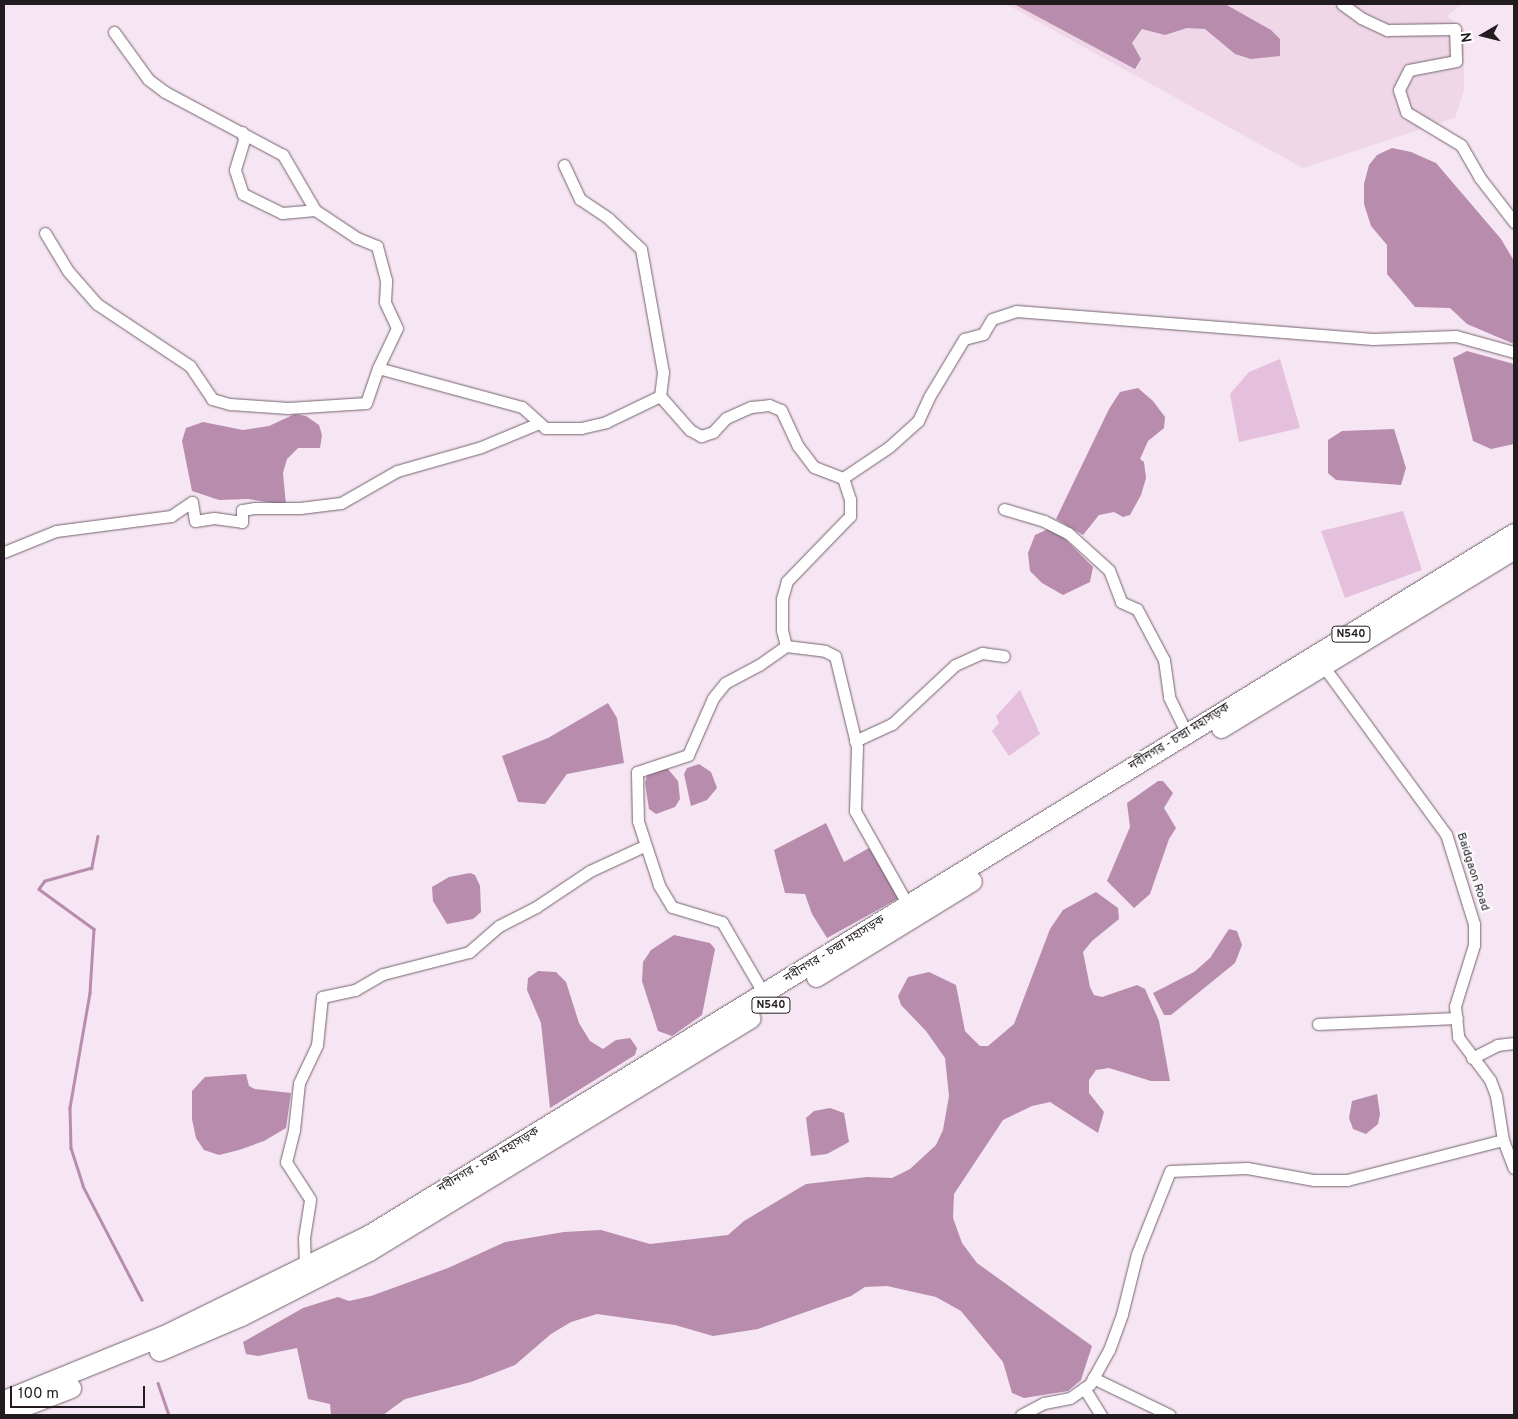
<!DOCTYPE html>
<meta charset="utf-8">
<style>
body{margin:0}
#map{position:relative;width:1518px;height:1419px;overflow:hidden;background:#f6e5f2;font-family:Overpass,"Noto Sans Bengali",sans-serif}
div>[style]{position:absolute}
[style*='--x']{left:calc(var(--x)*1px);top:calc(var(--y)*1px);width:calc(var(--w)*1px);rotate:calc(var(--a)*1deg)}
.built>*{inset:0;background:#efd7e8}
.green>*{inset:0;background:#e5c0dc}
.water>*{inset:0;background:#b88cad}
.stream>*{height:2.5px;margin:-1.25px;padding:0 1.25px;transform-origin:1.25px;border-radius:1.25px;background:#b88cad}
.roads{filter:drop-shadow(0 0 1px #72636e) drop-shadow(0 0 1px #72636e)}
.minor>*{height:11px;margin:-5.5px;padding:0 5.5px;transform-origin:5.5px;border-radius:5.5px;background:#fff}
.trunk>*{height:19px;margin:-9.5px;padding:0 9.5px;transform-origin:9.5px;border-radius:9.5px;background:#fff}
span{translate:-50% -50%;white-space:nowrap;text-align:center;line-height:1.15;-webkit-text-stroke:4px #fff;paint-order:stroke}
.shield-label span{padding:1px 4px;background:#fff;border:1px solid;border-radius:4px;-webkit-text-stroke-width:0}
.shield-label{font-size:11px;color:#221c21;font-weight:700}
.street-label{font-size:12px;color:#221c21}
.frame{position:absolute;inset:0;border:5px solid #221c21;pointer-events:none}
.north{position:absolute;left:1458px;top:10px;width:50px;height:50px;-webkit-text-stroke:4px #fff;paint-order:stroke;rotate:262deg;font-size:14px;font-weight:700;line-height:20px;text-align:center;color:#221c21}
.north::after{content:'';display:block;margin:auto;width:18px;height:22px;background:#221c21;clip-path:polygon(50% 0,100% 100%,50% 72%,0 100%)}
.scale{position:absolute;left:10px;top:1386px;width:135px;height:22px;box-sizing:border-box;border:2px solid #221c21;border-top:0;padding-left:6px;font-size:15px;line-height:18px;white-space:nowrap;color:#221c21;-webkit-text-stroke:4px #fff;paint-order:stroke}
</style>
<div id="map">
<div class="built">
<i style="clip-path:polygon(1006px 4px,1462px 4px,1447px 16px,1464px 29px,1464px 90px,1455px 118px,1303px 168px)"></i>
</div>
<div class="green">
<i style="clip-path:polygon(1280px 359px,1300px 428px,1239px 442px,1230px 394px,1249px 372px)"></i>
<i style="clip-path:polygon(1403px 511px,1422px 570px,1345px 598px,1321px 531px)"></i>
<i style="clip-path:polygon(1020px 690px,1040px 734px,1009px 756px,992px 731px,999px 723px,996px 716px)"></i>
</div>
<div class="water">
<i style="clip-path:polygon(1014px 4px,1225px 4px,1271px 30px,1280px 39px,1280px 56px,1251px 59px,1235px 54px,1205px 29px,1187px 28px,1165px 35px,1142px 29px,1132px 43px,1141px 59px,1135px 69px)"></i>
<i style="clip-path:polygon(1392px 148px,1411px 152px,1436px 163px,1501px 239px,1514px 261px,1514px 344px,1467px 324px,1450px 308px,1415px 307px,1387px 274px,1387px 245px,1371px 226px,1364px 204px,1364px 184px,1369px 165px,1377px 155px)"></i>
<i style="clip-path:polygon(1467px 351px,1514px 364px,1514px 444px,1491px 449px,1473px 441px,1453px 358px)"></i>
<i style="clip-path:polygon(1138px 388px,1153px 401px,1165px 417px,1164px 428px,1148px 441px,1140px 459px,1144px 462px,1146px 478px,1141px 495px,1130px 515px,1123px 517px,1114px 512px,1099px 515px,1083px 535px,1056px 519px,1109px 409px,1120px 392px)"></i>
<i style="clip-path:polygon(295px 414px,306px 416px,319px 425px,322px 435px,320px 448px,298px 448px,287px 459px,283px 473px,286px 505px,248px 499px,219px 500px,192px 491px,182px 441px,186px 428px,203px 422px,243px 430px,269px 426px)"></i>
<i style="clip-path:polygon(1394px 429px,1406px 468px,1401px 485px,1336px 480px,1328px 473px,1328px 440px,1342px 431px)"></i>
<i style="clip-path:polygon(1048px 529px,1061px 535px,1093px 567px,1090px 582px,1063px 595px,1042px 583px,1030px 571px,1028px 553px,1035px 535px)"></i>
<i style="clip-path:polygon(608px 703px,617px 718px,624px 763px,567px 774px,545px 804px,518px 802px,502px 756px,548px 738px)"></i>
<i style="clip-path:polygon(699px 764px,711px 772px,717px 788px,707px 800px,691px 806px,684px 774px,687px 768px)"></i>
<i style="clip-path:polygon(658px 769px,668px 769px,678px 781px,680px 799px,675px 807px,656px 814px,649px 809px,645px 783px,647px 775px)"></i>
<i style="clip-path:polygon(1158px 781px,1163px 781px,1173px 793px,1164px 808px,1176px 828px,1169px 839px,1150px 894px,1134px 908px,1107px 881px,1130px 827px,1127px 803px)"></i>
<i style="clip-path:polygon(826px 823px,844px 862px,869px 848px,901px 897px,827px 938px,812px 914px,805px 894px,785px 893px,774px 850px)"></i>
<i style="clip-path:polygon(470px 873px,475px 875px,480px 886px,481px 912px,473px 919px,447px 924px,433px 901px,432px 887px,449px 877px)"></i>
<i style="clip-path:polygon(1096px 892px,1118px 908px,1119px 919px,1092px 941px,1083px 952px,1090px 987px,1094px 995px,1102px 997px,1137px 985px,1145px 989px,1159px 1021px,1170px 1081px,1151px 1081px,1109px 1068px,1096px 1070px,1089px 1080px,1089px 1093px,1104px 1112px,1098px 1133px,1050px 1102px,1032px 1106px,1003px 1120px,954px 1194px,953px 1218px,962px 1243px,977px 1263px,1092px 1346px,1081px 1380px,1068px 1391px,1024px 1398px,1012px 1393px,1003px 1362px,961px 1311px,936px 1297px,887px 1286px,865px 1287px,851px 1296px,758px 1329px,713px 1336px,675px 1325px,597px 1314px,571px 1322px,551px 1334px,515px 1365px,471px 1382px,405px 1399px,383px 1415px,331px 1415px,330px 1404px,308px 1399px,297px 1348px,258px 1356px,246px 1354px,243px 1342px,303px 1308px,338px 1297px,349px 1301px,371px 1296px,448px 1268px,505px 1242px,564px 1232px,601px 1230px,650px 1244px,728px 1235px,744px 1221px,806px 1184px,867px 1177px,892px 1178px,910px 1169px,936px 1145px,943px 1130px,949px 1096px,945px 1058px,926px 1031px,901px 1005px,898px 996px,908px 977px,929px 972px,956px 985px,965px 1031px,980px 1046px,988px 1046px,1014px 1024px,1050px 929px,1063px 910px)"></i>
<i style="clip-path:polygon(1229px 929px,1237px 931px,1242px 945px,1235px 963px,1171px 1015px,1164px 1015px,1153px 993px,1194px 972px,1210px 958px)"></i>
<i style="clip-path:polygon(674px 935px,710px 943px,715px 949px,702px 1015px,672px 1036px,658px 1031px,642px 981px,643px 962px,651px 950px)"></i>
<i style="clip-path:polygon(538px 971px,556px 972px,566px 982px,579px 1023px,590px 1041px,603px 1049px,616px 1040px,630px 1038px,637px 1048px,635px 1055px,550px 1108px,541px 1023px,527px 990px,528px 978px)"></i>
<i style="clip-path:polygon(246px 1074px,249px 1086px,255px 1089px,291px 1093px,286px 1128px,264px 1141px,239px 1150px,219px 1155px,204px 1150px,196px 1138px,192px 1119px,192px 1091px,205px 1077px)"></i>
<i style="clip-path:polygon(1377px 1094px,1380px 1114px,1378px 1124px,1366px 1134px,1353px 1129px,1349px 1118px,1352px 1101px)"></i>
<i style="clip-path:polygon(830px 1108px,844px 1113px,849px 1142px,827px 1154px,811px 1156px,806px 1118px,814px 1111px)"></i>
</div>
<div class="stream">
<i style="--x:98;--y:836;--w:33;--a:101"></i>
<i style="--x:92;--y:868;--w:49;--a:164.5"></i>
<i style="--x:45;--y:881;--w:10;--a:127"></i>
<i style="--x:39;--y:889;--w:68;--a:36"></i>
<i style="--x:94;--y:929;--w:64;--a:93.6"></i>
<i style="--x:90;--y:993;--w:117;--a:99.9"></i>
<i style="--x:70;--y:1108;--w:40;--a:88.6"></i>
<i style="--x:71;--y:1148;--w:40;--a:72"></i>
<i style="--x:83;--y:1186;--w:128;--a:62.6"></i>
<i style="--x:158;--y:1383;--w:34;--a:71"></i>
</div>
<div class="roads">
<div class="minor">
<i style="--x:1342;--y:4;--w:24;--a:36"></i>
<i style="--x:1361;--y:18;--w:29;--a:25"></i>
<i style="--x:1387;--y:30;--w:68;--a:-0.8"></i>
<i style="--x:1455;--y:29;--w:32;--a:88"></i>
<i style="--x:1456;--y:61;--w:48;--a:169.2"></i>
<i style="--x:1409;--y:70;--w:22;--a:117"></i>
<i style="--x:1399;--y:90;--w:23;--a:72"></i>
<i style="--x:1406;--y:112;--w:64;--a:31"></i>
<i style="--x:1461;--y:145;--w:38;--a:60"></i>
<i style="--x:1480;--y:178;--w:56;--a:52.3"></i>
<i style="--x:242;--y:132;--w:8;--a:76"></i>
<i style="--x:244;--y:140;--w:31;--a:107"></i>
<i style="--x:235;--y:170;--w:25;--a:72"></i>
<i style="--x:243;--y:194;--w:43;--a:26"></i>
<i style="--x:282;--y:213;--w:33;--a:-5"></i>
<i style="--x:564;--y:165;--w:38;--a:65"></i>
<i style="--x:580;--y:199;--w:34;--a:34"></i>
<i style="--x:608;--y:218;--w:45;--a:43.2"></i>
<i style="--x:641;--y:249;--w:125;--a:79.9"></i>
<i style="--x:663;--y:372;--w:24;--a:97"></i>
<i style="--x:660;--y:396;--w:45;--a:48.6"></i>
<i style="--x:690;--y:430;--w:13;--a:29"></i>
<i style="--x:701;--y:436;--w:13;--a:-18"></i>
<i style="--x:713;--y:432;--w:19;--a:-47"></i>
<i style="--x:726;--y:418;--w:27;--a:-24"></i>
<i style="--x:751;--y:407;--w:18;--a:-6"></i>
<i style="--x:769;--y:405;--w:13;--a:23"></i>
<i style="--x:781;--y:410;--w:40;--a:65"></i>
<i style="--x:798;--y:446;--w:26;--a:53"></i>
<i style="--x:814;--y:467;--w:31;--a:21"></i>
<i style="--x:843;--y:478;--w:22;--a:72"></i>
<i style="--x:850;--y:499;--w:17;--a:90"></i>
<i style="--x:850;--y:516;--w:91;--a:134.1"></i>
<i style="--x:787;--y:581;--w:19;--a:106"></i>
<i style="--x:782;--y:599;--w:31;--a:90"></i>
<i style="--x:782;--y:630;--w:16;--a:76"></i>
<i style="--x:786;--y:646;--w:39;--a:7"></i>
<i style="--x:825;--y:651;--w:11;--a:27"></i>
<i style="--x:835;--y:656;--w:94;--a:76.4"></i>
<i style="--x:857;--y:747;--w:64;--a:91.8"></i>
<i style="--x:855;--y:811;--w:108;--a:60.6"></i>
<i style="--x:45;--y:233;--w:44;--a:58.8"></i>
<i style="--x:68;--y:271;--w:44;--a:48.7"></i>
<i style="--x:97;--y:304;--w:112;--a:33.7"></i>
<i style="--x:190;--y:366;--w:40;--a:56"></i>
<i style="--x:212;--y:399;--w:19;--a:16"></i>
<i style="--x:230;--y:404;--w:58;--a:3.9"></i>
<i style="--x:288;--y:408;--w:78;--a:-3.7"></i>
<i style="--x:366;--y:403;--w:37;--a:-71"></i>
<i style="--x:378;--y:368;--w:44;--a:-64.6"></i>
<i style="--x:397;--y:328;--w:29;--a:-115"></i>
<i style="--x:385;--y:302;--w:22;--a:-87"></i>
<i style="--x:386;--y:280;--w:35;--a:-105"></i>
<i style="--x:377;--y:246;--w:22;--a:-158"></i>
<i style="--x:357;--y:238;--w:50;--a:-146.3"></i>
<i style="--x:315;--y:210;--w:64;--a:-120.2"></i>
<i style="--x:283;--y:155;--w:134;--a:-151.9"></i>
<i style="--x:165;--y:92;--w:21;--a:-143"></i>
<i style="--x:148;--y:79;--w:58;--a:-125.9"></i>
<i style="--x:378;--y:368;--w:149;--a:15.2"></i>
<i style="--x:522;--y:407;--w:31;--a:42"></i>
<i style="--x:545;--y:428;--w:36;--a:0"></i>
<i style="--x:581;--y:428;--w:26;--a:-13"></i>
<i style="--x:606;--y:422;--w:60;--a:-25.7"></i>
<i style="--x:843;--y:478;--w:55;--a:-34"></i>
<i style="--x:889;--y:447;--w:39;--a:-42"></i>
<i style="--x:918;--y:421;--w:26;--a:-65"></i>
<i style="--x:929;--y:397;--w:68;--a:-58.9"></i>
<i style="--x:964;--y:339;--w:20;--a:-15"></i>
<i style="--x:983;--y:334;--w:17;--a:-59"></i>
<i style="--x:992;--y:319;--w:25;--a:-18"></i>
<i style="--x:1016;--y:311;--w:358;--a:4.5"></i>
<i style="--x:1373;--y:339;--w:83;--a:-2.1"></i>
<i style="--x:1456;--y:336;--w:60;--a:15.4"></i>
<i style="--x:1004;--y:509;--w:42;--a:16.7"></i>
<i style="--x:1044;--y:521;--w:27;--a:27"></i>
<i style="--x:1068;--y:533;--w:55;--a:42.1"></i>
<i style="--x:1109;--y:570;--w:34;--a:69"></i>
<i style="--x:1121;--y:602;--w:17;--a:24"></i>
<i style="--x:1137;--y:609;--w:58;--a:62.1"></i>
<i style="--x:1164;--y:660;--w:37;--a:82"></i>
<i style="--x:1169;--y:697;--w:41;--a:64.1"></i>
<i style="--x:4;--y:552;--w:56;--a:-22"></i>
<i style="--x:56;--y:531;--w:116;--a:-7.4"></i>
<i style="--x:171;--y:516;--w:25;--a:-34"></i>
<i style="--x:192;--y:502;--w:19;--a:81"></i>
<i style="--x:195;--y:521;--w:19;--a:-9"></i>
<i style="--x:214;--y:518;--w:28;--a:8"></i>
<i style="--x:242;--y:522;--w:12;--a:-90"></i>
<i style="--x:242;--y:510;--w:12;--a:-9"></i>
<i style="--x:254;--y:508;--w:46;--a:0"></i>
<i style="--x:300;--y:508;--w:41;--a:-7"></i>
<i style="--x:341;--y:503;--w:64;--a:-29.7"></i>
<i style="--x:397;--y:471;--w:87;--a:-15.9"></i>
<i style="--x:481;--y:447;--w:63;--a:-22.5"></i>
<i style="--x:1324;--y:667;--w:207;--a:53.9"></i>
<i style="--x:1446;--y:834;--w:94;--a:72.7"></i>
<i style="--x:1474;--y:924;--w:21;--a:90"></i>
<i style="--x:1474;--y:945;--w:64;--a:107.3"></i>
<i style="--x:1455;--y:1006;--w:31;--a:84"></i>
<i style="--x:1458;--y:1037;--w:54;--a:53.3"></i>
<i style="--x:1490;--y:1080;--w:17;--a:69"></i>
<i style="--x:1496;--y:1096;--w:45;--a:81"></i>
<i style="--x:1503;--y:1140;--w:30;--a:69"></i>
<i style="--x:855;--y:741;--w:41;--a:-24.7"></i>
<i style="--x:892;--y:724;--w:86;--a:-43.1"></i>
<i style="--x:955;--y:665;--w:30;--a:-24"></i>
<i style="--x:982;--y:653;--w:22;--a:8"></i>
<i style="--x:764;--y:994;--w:83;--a:-120.3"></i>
<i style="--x:722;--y:922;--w:52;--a:-163.3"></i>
<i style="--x:672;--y:907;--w:26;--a:-121"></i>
<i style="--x:659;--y:885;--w:67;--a:-108.2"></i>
<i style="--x:638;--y:821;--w:49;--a:-91.2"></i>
<i style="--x:637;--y:772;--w:54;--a:-18.4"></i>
<i style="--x:688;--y:755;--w:62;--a:-66.3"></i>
<i style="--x:713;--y:698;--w:19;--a:-51"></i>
<i style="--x:725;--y:683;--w:38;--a:-28"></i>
<i style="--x:759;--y:665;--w:33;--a:-35"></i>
<i style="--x:1318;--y:1024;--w:139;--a:-2.5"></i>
<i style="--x:1472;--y:1058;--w:28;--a:-27"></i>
<i style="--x:1497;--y:1045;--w:17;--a:-7"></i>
<i style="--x:305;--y:1266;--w:28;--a:-92"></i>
<i style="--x:304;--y:1238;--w:39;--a:-81"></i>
<i style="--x:310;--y:1199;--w:44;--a:-123"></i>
<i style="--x:286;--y:1162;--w:33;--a:-76"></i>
<i style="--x:294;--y:1130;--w:47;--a:-83.9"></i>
<i style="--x:299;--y:1083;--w:42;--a:-64.7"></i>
<i style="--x:317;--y:1045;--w:48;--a:-84.1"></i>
<i style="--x:322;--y:997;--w:34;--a:-12"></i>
<i style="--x:355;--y:990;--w:32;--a:-30"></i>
<i style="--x:383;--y:974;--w:89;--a:-14.3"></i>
<i style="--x:469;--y:952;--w:40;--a:-41"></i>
<i style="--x:499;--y:926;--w:42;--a:-27.2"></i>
<i style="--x:536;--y:907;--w:65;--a:-33.7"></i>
<i style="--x:590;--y:871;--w:60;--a:-24.8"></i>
<i style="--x:1093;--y:1378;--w:85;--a:25.7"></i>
<i style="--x:1084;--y:1388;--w:32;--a:58"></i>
<i style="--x:1021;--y:1415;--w:26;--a:-28"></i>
<i style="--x:1044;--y:1403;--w:26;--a:-11"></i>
<i style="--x:1070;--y:1398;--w:24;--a:-35"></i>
<i style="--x:1090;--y:1384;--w:39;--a:-61"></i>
<i style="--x:1109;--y:1350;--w:38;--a:-70"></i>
<i style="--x:1122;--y:1314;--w:62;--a:-76"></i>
<i style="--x:1137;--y:1254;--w:89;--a:-68.3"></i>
<i style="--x:1170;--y:1171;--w:77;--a:-2.2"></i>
<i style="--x:1247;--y:1168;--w:68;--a:10.2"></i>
<i style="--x:1314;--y:1180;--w:33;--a:0"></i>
<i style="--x:1347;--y:1180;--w:161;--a:-14.4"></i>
</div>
<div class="trunk">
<i style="--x:1221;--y:728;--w:343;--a:-31.4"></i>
<i style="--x:816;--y:977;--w:183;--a:-31.6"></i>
<i style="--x:159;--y:1351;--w:89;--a:-23.1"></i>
<i style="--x:241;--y:1316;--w:144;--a:-26.9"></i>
<i style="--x:369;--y:1251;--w:447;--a:-31.4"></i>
<i style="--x:4;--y:1400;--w:173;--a:-22.1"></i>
<i style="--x:164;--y:1335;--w:229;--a:-26.1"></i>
<i style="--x:370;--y:1234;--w:1342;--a:-31.5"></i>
<i style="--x:4;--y:1414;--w:72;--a:-21.2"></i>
</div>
</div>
<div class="shield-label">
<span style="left:1351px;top:634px">N540</span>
<span style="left:771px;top:1005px">N540</span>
</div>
<div class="street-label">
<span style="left:1180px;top:738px;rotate:-32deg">নবীনগর - চন্দ্রা মহাসড়ক</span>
<span style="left:1472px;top:872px;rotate:72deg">Baidgaon Road</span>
<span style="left:835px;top:950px;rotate:-32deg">নবীনগর - চন্দ্রা মহাসড়ক</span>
<span style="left:489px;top:1161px;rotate:-31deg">নবীনগর - চন্দ্রা মহাসড়ক</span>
</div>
<div class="frame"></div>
<div class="north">N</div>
<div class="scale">100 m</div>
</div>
